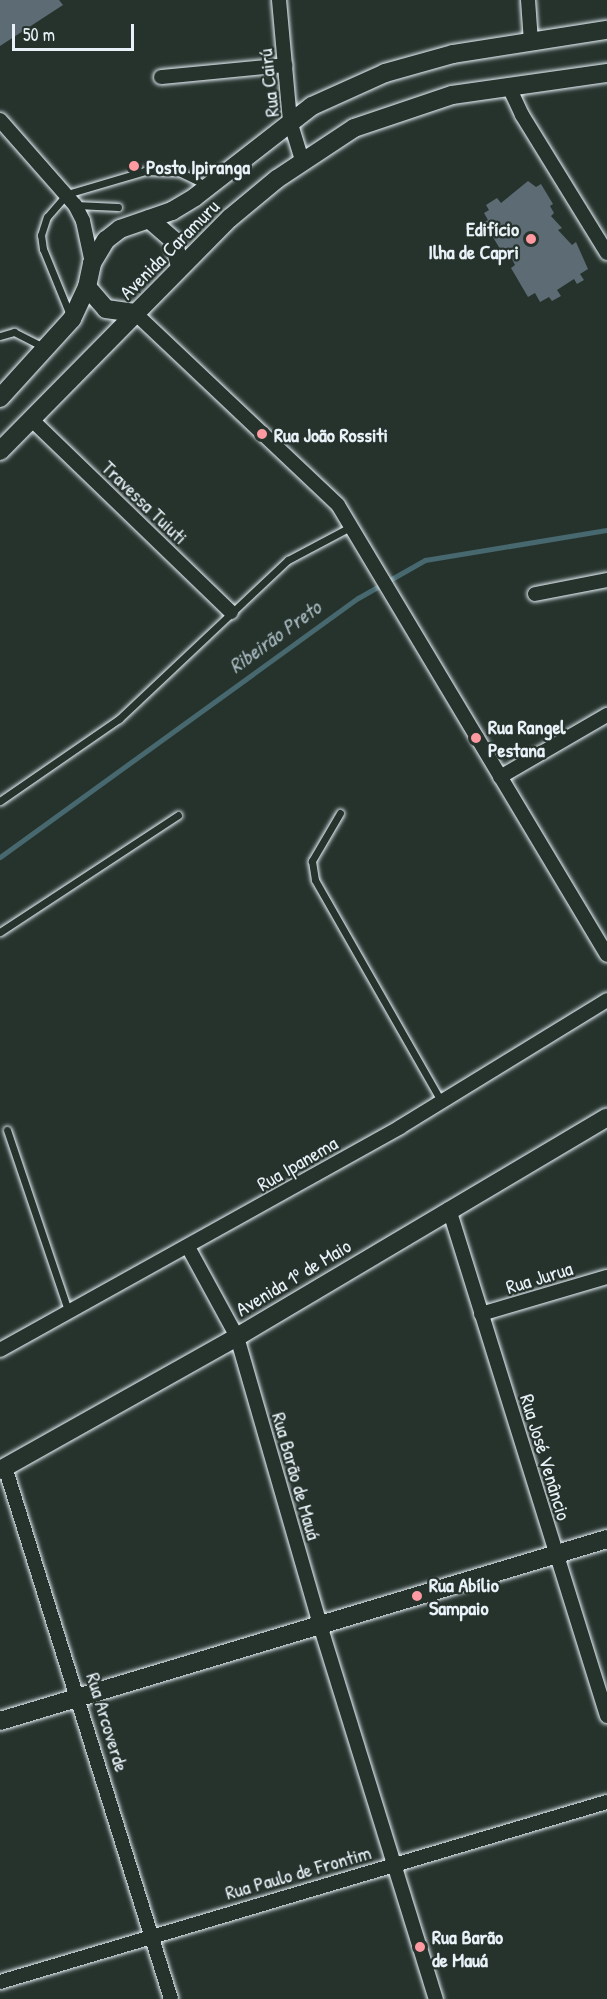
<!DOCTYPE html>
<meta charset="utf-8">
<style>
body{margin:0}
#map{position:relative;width:607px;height:1999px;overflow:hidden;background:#26332d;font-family:"Patrick Hand",sans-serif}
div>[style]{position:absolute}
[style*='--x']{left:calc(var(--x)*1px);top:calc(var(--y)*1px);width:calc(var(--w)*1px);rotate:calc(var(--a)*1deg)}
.stream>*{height:5px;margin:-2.5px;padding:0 2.5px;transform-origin:2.5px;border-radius:2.5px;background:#47686e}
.building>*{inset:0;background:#5d6b74}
.roads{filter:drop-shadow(0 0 2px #e8f1f8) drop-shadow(0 0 2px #e8f1f8)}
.lane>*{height:7px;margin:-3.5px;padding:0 3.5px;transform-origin:3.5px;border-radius:3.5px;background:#26332d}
.street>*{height:14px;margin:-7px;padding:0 7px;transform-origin:7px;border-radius:7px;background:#26332d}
.secondary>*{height:18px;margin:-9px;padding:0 9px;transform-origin:9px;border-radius:9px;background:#26332d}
.dots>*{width:16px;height:16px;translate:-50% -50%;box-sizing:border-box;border:3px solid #26332d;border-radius:50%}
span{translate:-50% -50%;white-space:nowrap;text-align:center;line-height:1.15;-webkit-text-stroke:4.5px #26332d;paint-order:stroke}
.street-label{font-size:20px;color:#e8f1f8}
.poi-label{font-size:20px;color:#e8f1f8;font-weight:700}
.left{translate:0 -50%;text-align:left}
.right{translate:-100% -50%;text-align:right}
.water-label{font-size:21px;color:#a8bac1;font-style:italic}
.scale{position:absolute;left:12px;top:24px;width:122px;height:27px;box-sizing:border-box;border:3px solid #e8f1f8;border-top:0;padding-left:8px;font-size:18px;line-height:21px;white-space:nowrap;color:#e8f1f8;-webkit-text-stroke:4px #26332d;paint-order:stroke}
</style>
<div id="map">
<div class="stream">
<i style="--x:0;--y:857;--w:442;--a:-35.9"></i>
<i style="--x:358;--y:598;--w:77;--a:-29.6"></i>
<i style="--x:425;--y:560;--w:184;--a:-9.4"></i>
</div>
<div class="building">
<i style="clip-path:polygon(0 0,59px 0,63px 5px,0 46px)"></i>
<i style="clip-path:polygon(528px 181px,536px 187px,541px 184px,553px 204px,550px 206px,554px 213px,551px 216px,562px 228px,558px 230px,572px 245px,576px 242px,588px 269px,580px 274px,584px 280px,577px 284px,574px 279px,557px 290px,561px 296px,552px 301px,549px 297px,540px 302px,535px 293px,528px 297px,511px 268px,515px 265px,508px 251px,503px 254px,484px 222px,488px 220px,484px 213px,489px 210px,486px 205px,497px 198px,501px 203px)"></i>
</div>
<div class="roads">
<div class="lane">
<i style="--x:76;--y:205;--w:42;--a:2.7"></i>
<i style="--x:70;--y:315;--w:71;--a:-112.2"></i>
<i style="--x:43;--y:249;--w:14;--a:-98"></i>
<i style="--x:41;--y:235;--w:19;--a:-72"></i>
<i style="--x:47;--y:217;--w:30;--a:-49"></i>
<i style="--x:67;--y:194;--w:81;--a:-16.4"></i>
<i style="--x:145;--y:171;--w:34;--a:2"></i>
<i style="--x:179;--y:172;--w:30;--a:26"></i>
<i style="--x:0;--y:336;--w:15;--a:-16"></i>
<i style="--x:14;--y:332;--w:35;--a:27"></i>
<i style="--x:0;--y:801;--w:145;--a:-34.6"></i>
<i style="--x:119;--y:719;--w:232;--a:-43.3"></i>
<i style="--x:288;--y:560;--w:72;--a:-28"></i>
<i style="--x:340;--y:813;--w:56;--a:120.3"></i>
<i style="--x:312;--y:861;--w:19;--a:81"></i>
<i style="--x:315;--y:880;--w:254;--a:60.3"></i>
<i style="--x:0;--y:932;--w:213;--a:-33.3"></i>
<i style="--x:7;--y:1130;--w:193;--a:71.3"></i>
</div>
<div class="street">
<i style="--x:279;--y:0;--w:121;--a:84.8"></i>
<i style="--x:290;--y:121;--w:41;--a:72.9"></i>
<i style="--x:528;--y:0;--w:42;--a:85.9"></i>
<i style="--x:161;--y:77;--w:125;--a:-5.5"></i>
<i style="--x:509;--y:87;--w:31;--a:65"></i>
<i style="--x:522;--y:115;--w:162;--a:58.4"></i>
<i style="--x:0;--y:120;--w:113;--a:48.6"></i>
<i style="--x:75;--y:205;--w:18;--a:63"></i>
<i style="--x:83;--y:221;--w:43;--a:77.9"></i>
<i style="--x:135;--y:313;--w:279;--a:43.4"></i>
<i style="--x:338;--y:505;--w:524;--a:59.13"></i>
<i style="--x:31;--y:419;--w:278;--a:44"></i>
<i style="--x:535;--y:594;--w:73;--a:-11"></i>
<i style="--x:500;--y:777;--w:124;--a:-30.1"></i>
<i style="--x:449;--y:1209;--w:531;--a:72.69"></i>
<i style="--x:188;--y:1247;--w:102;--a:61.4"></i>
<i style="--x:237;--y:1337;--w:300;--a:73.9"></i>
<i style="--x:320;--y:1625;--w:392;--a:72.8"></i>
<i style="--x:481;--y:1314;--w:131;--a:-16.4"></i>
<i style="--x:0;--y:1350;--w:458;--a:-29.1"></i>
<i style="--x:400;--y:1127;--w:243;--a:-31.5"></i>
<i style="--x:5;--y:1467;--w:557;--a:72.67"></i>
<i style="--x:0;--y:1982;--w:633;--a:-16.52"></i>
</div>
<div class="secondary">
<i style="--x:149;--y:219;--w:32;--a:41"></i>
<i style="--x:173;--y:240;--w:28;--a:75"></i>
<i style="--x:87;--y:287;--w:29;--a:49"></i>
<i style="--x:106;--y:309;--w:29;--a:8"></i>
<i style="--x:0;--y:398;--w:107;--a:-47.7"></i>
<i style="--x:72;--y:319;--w:35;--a:-65"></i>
<i style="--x:87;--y:287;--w:25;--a:-78"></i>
<i style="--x:92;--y:263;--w:27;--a:-59"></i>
<i style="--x:106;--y:240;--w:18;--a:-38"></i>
<i style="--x:120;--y:229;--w:55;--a:-19.1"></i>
<i style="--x:172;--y:211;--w:27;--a:-31"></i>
<i style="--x:195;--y:197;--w:148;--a:-37.9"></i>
<i style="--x:312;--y:106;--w:80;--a:-24.3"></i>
<i style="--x:385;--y:73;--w:71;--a:-15.6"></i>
<i style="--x:453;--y:54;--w:156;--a:-8.9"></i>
<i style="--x:0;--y:451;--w:327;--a:-45.4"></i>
<i style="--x:230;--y:218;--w:61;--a:-39.7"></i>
<i style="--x:277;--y:179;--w:92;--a:-33.5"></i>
<i style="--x:354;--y:128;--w:103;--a:-18.6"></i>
<i style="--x:452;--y:95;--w:157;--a:-8.1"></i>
<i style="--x:0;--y:1470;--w:272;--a:-29.3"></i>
<i style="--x:237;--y:1337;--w:430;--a:-30.7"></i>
<i style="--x:0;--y:1721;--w:634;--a:-16.69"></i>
</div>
</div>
<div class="dots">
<i style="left:134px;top:166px;background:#ff9aa2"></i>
<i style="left:531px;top:239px;background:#ff9aa2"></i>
<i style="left:262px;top:434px;background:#ff9aa2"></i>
<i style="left:476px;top:738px;background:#ff9aa2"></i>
<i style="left:417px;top:1596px;background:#ff9aa2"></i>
<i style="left:420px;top:1947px;background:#ff9aa2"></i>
</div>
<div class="street-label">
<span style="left:268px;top:83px;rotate:-96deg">Rua Cairú</span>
<span style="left:169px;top:249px;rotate:-45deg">Avenida Caramuru</span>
<span style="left:145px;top:502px;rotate:44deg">Travessa Tuiuti</span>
<span style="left:297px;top:1163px;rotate:-30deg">Rua Ipanema</span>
<span style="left:293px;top:1277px;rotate:-31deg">Avenida 1º de Maio</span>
<span style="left:539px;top:1277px;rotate:-17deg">Rua Jurua</span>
<span style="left:546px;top:1457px;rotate:73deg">Rua José Venâncio</span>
<span style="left:297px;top:1476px;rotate:74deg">Rua Barão de Mauá</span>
<span style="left:108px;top:1722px;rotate:73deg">Rua Arcoverde</span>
<span style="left:298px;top:1872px;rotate:-16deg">Rua Paulo de Frontim</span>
</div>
<div class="poi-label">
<span class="left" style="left:146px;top:166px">Posto Ipiranga</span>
<span class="right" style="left:519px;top:240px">Edifício<br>Ilha de Capri</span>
<span class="left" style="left:274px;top:434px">Rua João Rossiti</span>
<span class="left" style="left:488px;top:738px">Rua Rangel<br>Pestana</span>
<span class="left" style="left:429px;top:1596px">Rua Abílio<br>Sampaio</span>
<span class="left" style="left:432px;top:1948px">Rua Barão<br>de Mauá</span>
</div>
<div class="water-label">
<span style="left:275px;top:637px;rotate:-36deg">Ribeirão Preto</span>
</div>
<div class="scale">50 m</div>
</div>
